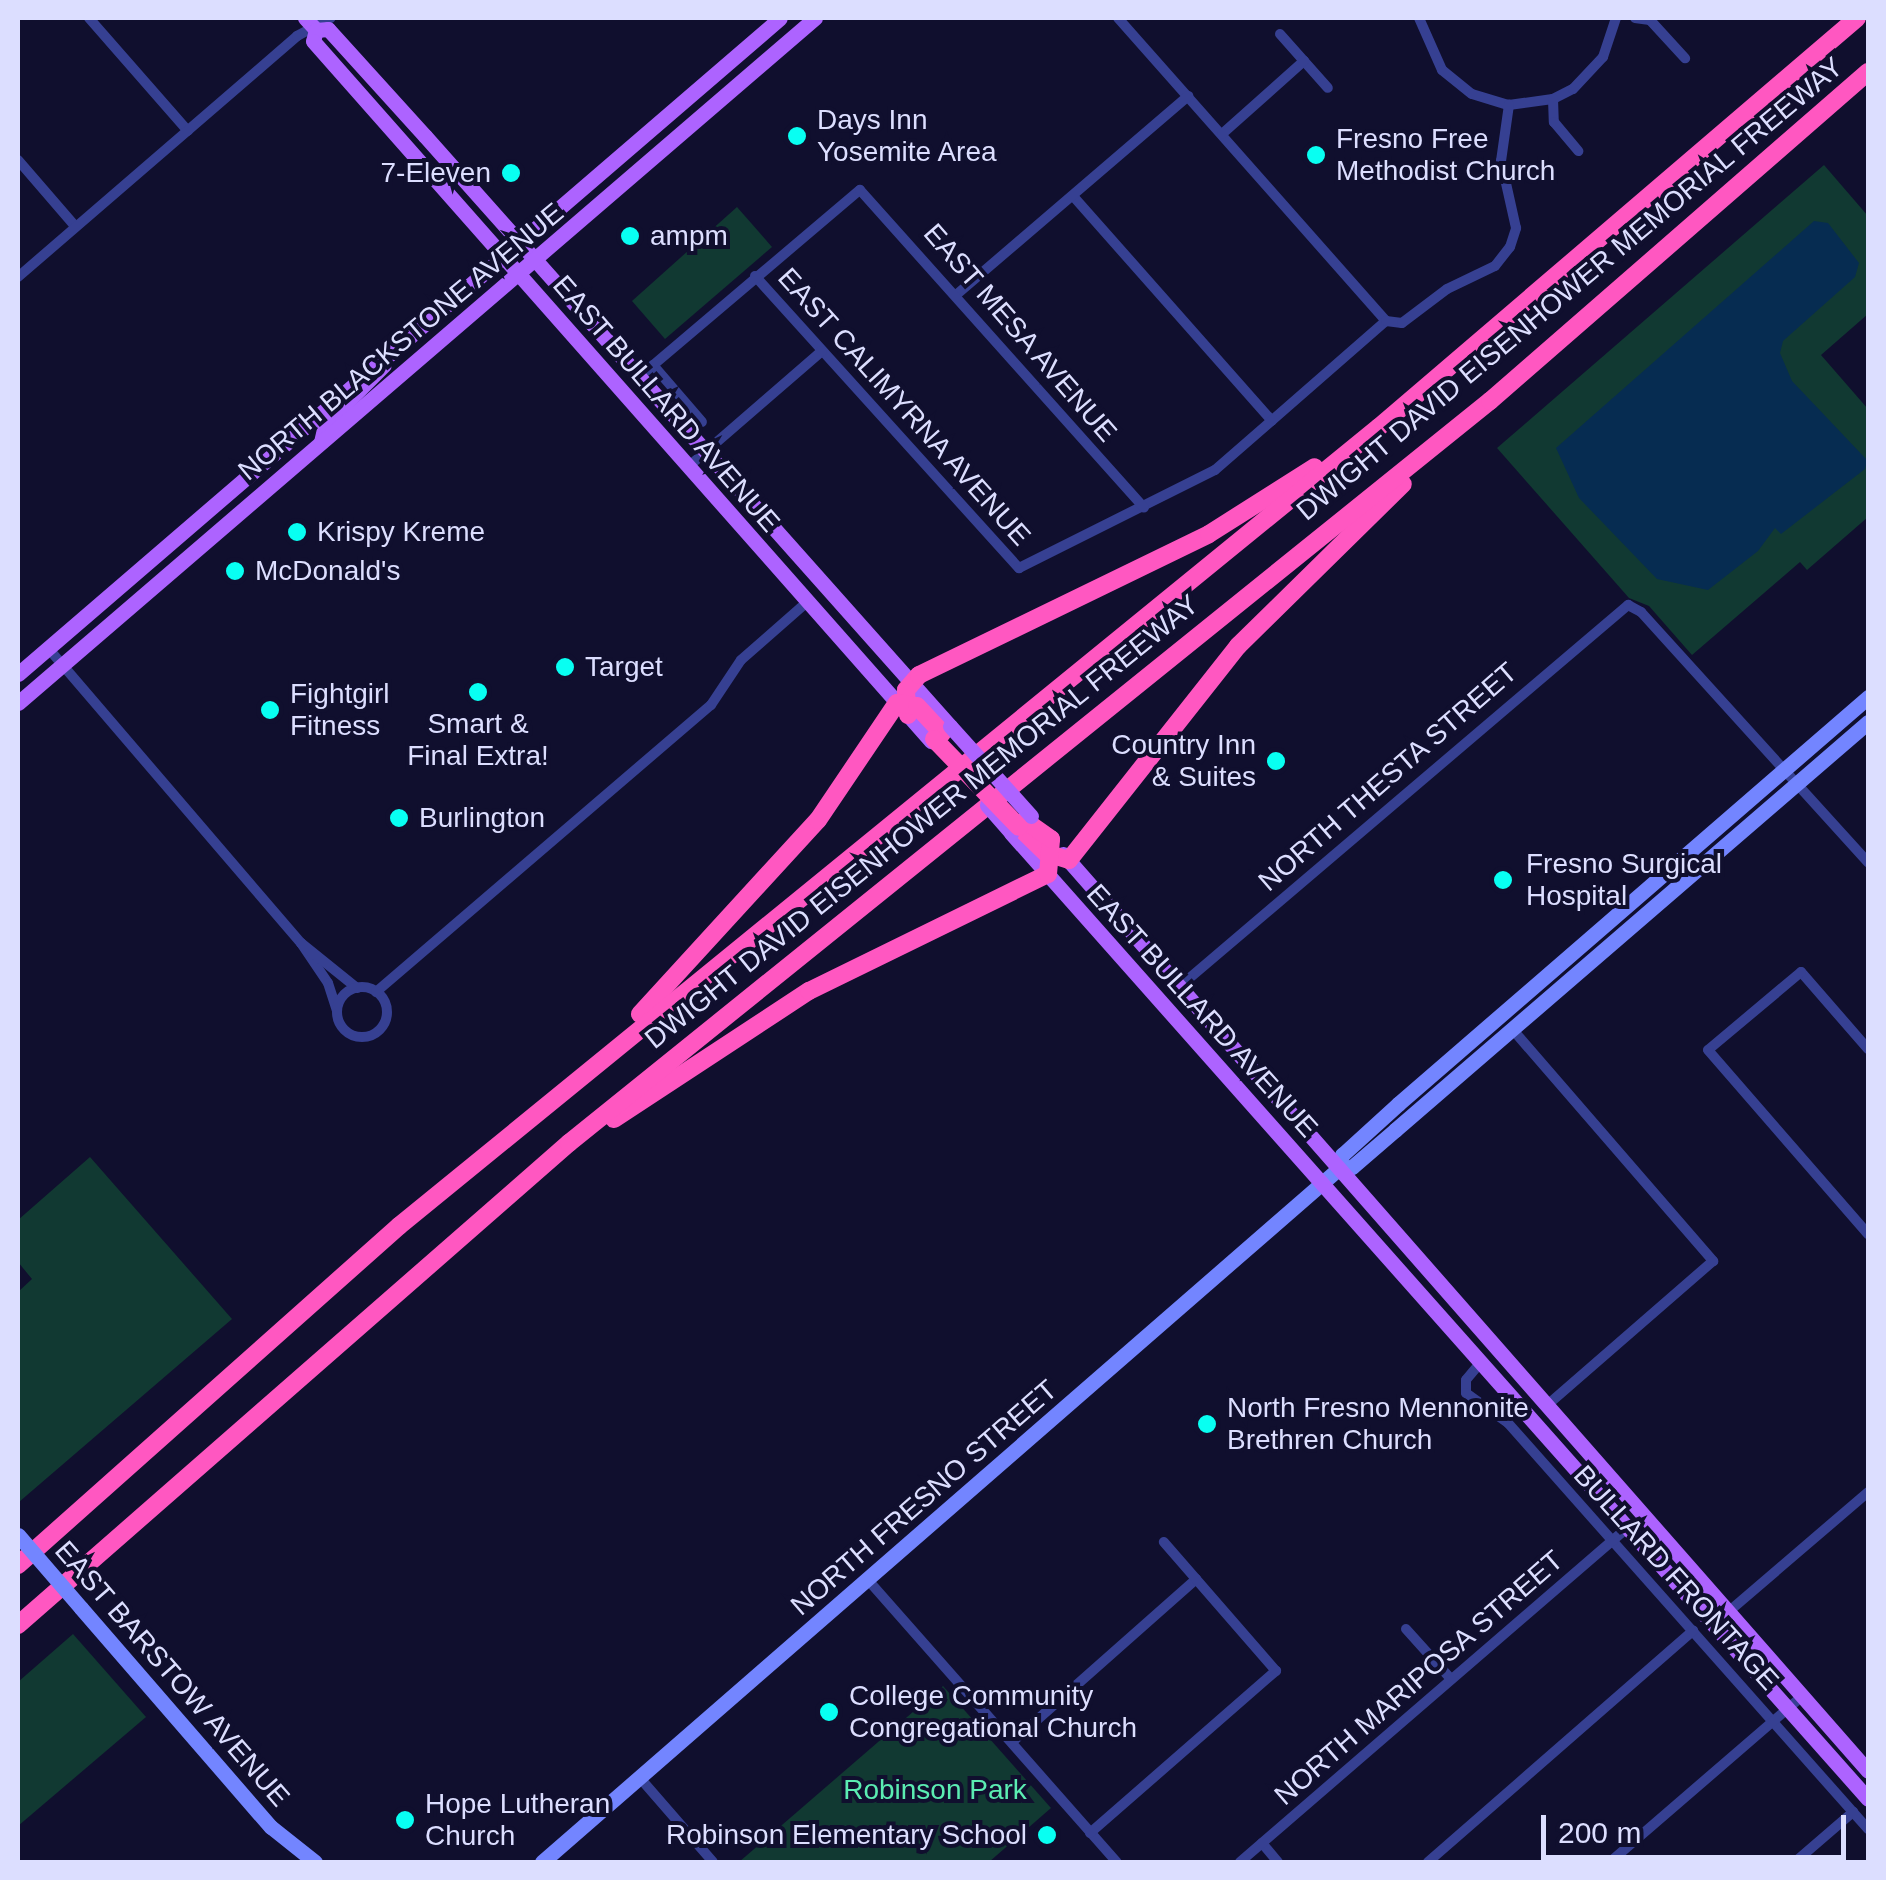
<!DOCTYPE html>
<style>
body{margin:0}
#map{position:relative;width:1886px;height:1880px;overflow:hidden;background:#100f2e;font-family:Arial,sans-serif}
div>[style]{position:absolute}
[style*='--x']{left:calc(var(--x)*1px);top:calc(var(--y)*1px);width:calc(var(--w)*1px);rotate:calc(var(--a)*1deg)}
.green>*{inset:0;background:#113932}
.water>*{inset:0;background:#062c51}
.street>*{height:10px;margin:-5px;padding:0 5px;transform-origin:5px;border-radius:5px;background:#364092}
.street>.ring{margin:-5px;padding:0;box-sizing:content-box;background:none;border:10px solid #364092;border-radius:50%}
.secondary>*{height:15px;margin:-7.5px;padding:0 7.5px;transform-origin:7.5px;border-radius:7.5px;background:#7385ff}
.primary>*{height:15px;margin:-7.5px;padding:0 7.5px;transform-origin:7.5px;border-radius:7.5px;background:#ad63ff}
.highway>*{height:18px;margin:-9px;padding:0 9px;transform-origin:9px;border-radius:9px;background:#ff57c1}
.secondary-bridge>*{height:15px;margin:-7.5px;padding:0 7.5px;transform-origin:7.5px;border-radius:7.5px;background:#7385ff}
.primary-bridge>*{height:15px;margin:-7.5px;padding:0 7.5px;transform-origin:7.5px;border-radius:7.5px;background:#ad63ff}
.highway-bridge>*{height:18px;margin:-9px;padding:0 9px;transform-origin:9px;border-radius:9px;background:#ff57c1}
.dots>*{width:28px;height:28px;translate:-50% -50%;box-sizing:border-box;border:5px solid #100f2e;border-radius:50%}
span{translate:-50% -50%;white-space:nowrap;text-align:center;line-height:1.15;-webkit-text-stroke:8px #100f2e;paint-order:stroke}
.poi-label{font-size:28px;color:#dcdeff}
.left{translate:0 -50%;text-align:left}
.right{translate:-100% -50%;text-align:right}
.street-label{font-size:28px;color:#dcdeff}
.park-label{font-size:28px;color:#5becb2}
.frame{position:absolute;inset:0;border:20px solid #dcdeff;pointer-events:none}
.scale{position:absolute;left:1541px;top:1815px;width:305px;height:45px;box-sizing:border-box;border:5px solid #dcdeff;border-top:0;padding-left:12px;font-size:30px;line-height:35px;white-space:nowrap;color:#dcdeff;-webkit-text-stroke:8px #100f2e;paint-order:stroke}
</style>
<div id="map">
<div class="green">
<i style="clip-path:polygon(1824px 165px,1868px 216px,1868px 314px,1821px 355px,1868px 409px,1868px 517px,1807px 570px,1800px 562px,1692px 655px,1649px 606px,1629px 598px,1497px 448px)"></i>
<i style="clip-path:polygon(737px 207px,772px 247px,665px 339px,632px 301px)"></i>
<i style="clip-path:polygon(90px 1157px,232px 1319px,19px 1502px,18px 1292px,32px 1279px,18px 1262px,18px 1220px)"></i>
<i style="clip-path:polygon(73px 1634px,146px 1717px,18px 1826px,18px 1682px)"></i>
<i style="clip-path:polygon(943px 1686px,1051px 1808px,989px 1862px,739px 1862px)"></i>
</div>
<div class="water">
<i style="clip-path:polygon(1814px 221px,1828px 223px,1859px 263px,1855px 277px,1783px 341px,1780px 353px,1792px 381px,1867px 460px,1865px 469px,1781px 534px,1775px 528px,1758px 551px,1708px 590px,1657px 579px,1579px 498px,1556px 448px)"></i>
</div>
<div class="street">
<i style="--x:89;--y:18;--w:150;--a:48.8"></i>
<i style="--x:1118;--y:18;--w:405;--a:48.5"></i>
<i style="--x:1419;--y:18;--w:57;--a:66.1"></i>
<i style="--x:1442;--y:70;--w:38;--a:39"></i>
<i style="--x:1472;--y:94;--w:39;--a:17"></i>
<i style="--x:1509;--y:105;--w:44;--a:-7.8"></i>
<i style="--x:1553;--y:99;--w:22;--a:-27"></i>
<i style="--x:1573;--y:89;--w:44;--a:-46.8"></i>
<i style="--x:1603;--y:57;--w:41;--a:-71.6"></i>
<i style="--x:1635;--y:18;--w:15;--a:8"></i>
<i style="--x:1650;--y:20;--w:52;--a:47.4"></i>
<i style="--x:1280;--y:34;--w:72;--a:48.4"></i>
<i style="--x:1553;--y:99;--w:23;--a:88"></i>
<i style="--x:1554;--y:122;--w:38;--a:50"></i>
<i style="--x:1222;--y:134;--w:110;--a:-41.7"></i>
<i style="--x:18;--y:160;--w:87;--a:49.2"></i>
<i style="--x:1073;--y:196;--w:300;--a:48.5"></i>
<i style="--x:755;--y:276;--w:394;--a:47.9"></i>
<i style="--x:1019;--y:568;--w:219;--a:-26.6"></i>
<i style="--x:1215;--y:470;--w:227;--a:-41.1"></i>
<i style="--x:18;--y:277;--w:369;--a:-40.8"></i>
<i style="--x:297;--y:36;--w:38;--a:-28"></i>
<i style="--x:956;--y:295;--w:306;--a:-40.6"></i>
<i style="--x:1386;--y:321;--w:16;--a:7"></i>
<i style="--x:1402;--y:323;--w:56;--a:-37.1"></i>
<i style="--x:1447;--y:289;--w:53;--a:-25.6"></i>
<i style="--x:1495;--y:266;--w:24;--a:-52"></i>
<i style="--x:1510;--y:247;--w:20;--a:-72"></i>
<i style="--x:1516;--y:228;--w:69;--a:-102.6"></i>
<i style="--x:1501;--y:161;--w:57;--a:-81.9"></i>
<i style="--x:653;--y:365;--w:75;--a:49.3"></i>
<i style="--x:638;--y:378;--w:291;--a:-40.3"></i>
<i style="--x:860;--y:190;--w:426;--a:48.2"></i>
<i style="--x:688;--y:467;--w:177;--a:-40.9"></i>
<i style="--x:48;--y:648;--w:389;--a:49.4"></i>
<i style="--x:301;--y:943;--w:48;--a:56"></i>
<i style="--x:328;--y:983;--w:29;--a:72"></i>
<i style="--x:301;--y:943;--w:72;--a:38.8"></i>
<i style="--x:1179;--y:987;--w:590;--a:-40.39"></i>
<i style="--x:1628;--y:605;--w:15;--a:28"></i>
<i style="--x:1641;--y:612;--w:338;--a:47.8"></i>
<i class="ring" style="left:337px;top:987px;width:40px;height:40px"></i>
<i style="--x:376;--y:992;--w:441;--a:-40.6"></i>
<i style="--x:711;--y:705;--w:54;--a:-56.3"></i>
<i style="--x:741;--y:660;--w:88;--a:-41.3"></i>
<i style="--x:1513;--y:1030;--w:306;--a:49.1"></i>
<i style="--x:1713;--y:1261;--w:221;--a:139"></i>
<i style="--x:1868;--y:1049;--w:102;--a:-131"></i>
<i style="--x:1801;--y:972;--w:121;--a:140"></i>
<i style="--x:1708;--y:1050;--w:244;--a:49"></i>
<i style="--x:1481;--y:1362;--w:23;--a:130"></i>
<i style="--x:1466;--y:1380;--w:13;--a:90"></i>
<i style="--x:1466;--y:1393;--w:52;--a:35.5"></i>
<i style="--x:1508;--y:1423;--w:543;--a:48.44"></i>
<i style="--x:868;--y:1580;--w:376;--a:48.6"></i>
<i style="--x:1713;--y:1625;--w:204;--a:-40.6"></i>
<i style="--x:1406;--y:1629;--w:67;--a:48"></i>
<i style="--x:1012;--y:1742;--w:246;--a:-41.5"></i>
<i style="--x:640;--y:1778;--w:111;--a:49"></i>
<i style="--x:1090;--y:1833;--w:247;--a:-41.1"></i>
<i style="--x:1276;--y:1671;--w:171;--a:-131"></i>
<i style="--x:1262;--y:1843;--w:25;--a:50"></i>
<i style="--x:1240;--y:1862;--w:511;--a:-40.8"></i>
<i style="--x:1428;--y:1862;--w:352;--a:-41.1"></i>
<i style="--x:1610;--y:1862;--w:254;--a:-40.8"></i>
<i style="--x:1795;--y:1862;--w:77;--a:-40.8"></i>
</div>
<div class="secondary">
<i style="--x:1338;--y:1169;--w:15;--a:-74"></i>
<i style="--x:1342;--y:1155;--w:76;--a:-42.3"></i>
<i style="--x:1398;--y:1104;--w:622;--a:-40.89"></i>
<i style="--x:81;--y:1608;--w:290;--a:49.1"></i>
<i style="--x:271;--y:1827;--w:56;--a:38.5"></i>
<i style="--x:542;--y:1862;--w:1055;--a:-41.04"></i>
<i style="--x:1338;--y:1169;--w:14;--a:-8"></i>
<i style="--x:1352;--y:1167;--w:57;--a:-40.7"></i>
<i style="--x:1395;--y:1130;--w:625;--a:-40.78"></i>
</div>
<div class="primary">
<i style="--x:305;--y:18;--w:16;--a:47"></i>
<i style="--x:316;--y:30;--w:12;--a:-5"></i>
<i style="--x:328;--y:29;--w:144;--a:47.8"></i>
<i style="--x:425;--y:136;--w:790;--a:48.34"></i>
<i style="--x:316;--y:30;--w:11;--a:105"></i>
<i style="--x:313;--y:41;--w:934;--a:48.56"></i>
<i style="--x:321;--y:442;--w:18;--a:-77"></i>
<i style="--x:325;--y:424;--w:83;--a:-45"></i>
<i style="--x:18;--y:674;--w:1005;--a:-40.72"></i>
<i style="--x:18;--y:703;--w:1051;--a:-40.68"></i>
<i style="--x:1011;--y:833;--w:1291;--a:48.42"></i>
<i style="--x:1063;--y:854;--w:1220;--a:48.72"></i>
</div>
<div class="highway">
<i style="--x:908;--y:715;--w:25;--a:-95"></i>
<i style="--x:906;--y:690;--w:20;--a:-49"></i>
<i style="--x:919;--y:675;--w:322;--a:-25.9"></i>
<i style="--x:1209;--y:534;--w:125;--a:-32.3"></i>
<i style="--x:1019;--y:827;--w:37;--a:44"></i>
<i style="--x:1046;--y:853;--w:24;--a:17"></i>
<i style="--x:1069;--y:860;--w:273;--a:-51.7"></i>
<i style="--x:1238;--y:646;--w:231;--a:-44.5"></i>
<i style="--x:640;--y:1014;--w:263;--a:-47.5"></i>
<i style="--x:818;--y:820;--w:141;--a:-56"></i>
<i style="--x:897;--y:703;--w:20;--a:9"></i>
<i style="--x:917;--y:706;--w:37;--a:47"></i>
<i style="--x:614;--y:1119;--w:233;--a:-33.3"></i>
<i style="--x:809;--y:991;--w:266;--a:-26.1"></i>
<i style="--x:1048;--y:874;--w:35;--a:-85"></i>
<i style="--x:1051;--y:839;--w:32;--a:-145"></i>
<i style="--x:18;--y:1565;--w:510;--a:-41.66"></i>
<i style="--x:399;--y:1226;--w:1264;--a:-39.19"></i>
<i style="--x:1379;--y:427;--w:629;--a:-40.55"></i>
<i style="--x:18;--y:1625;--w:732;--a:-41.18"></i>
<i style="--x:569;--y:1143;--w:1183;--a:-38.86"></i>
<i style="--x:1490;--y:401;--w:501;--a:-41.04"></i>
</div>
<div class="secondary-bridge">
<i style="--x:18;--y:1535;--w:96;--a:49.2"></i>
</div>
<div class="primary-bridge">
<i style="--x:950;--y:726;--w:121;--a:48"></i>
<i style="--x:987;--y:805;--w:37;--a:49"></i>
</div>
<div class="highway-bridge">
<i style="--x:934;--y:739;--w:122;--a:46"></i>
</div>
<div class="dots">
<i style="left:797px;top:136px;background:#08fff2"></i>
<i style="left:1316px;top:155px;background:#08fff2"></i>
<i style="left:511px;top:173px;background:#08fff2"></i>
<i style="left:630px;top:236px;background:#08fff2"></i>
<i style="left:297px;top:532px;background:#08fff2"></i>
<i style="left:235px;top:571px;background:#08fff2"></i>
<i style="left:565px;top:667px;background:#08fff2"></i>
<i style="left:478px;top:692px;background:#08fff2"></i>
<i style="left:270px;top:710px;background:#08fff2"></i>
<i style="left:1276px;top:761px;background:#08fff2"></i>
<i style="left:399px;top:818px;background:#08fff2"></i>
<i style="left:1503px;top:880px;background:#08fff2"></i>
<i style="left:1207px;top:1424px;background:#08fff2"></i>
<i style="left:829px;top:1712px;background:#08fff2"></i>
<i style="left:405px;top:1820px;background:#08fff2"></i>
<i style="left:1047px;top:1835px;background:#08fff2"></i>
</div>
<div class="poi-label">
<span class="left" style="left:817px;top:136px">Days Inn<br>Yosemite Area</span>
<span class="left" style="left:1336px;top:155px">Fresno Free<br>Methodist Church</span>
<span class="right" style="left:491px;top:173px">7-Eleven</span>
<span class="left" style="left:650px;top:236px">ampm</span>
<span class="left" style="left:317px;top:532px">Krispy Kreme</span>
<span class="left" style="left:255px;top:571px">McDonald's</span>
<span class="left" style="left:585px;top:667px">Target</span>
<span class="left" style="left:290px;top:710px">Fightgirl<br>Fitness</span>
<span style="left:478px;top:740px">Smart &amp;<br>Final Extra!</span>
<span class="right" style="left:1256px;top:761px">Country Inn<br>&amp; Suites</span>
<span class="left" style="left:419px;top:818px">Burlington</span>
<span class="left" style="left:1526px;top:880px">Fresno Surgical<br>Hospital</span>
<span class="left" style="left:1227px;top:1424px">North Fresno Mennonite<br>Brethren Church</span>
<span class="left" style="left:849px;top:1712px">College Community<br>Congregational Church</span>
<span class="left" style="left:425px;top:1820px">Hope Lutheran<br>Church</span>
<span class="right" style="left:1027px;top:1835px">Robinson Elementary School</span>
</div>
<div class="street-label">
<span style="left:1570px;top:289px;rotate:-40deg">DWIGHT DAVID EISENHOWER MEMORIAL FREEWAY</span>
<span style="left:1020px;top:333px;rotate:49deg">EAST MESA AVENUE</span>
<span style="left:401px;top:342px;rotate:-40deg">NORTH BLACKSTONE AVENUE</span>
<span style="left:666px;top:404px;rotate:49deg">EAST BULLARD AVENUE</span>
<span style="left:904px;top:407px;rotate:48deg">EAST CALIMYRNA AVENUE</span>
<span style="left:1388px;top:777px;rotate:-41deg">NORTH THESTA STREET</span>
<span style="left:922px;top:822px;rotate:-39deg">DWIGHT DAVID EISENHOWER MEMORIAL FREEWAY</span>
<span style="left:1202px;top:1011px;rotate:48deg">EAST BULLARD AVENUE</span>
<span style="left:924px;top:1498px;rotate:-41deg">NORTH FRESNO STREET</span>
<span style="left:1676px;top:1578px;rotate:48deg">BULLARD FRONTAGE</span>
<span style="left:172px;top:1674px;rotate:49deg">EAST BARSTOW AVENUE</span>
<span style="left:1419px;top:1678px;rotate:-41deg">NORTH MARIPOSA STREET</span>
</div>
<div class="park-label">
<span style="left:935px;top:1790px">Robinson Park</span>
</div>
<div class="frame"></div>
<div class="scale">200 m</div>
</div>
